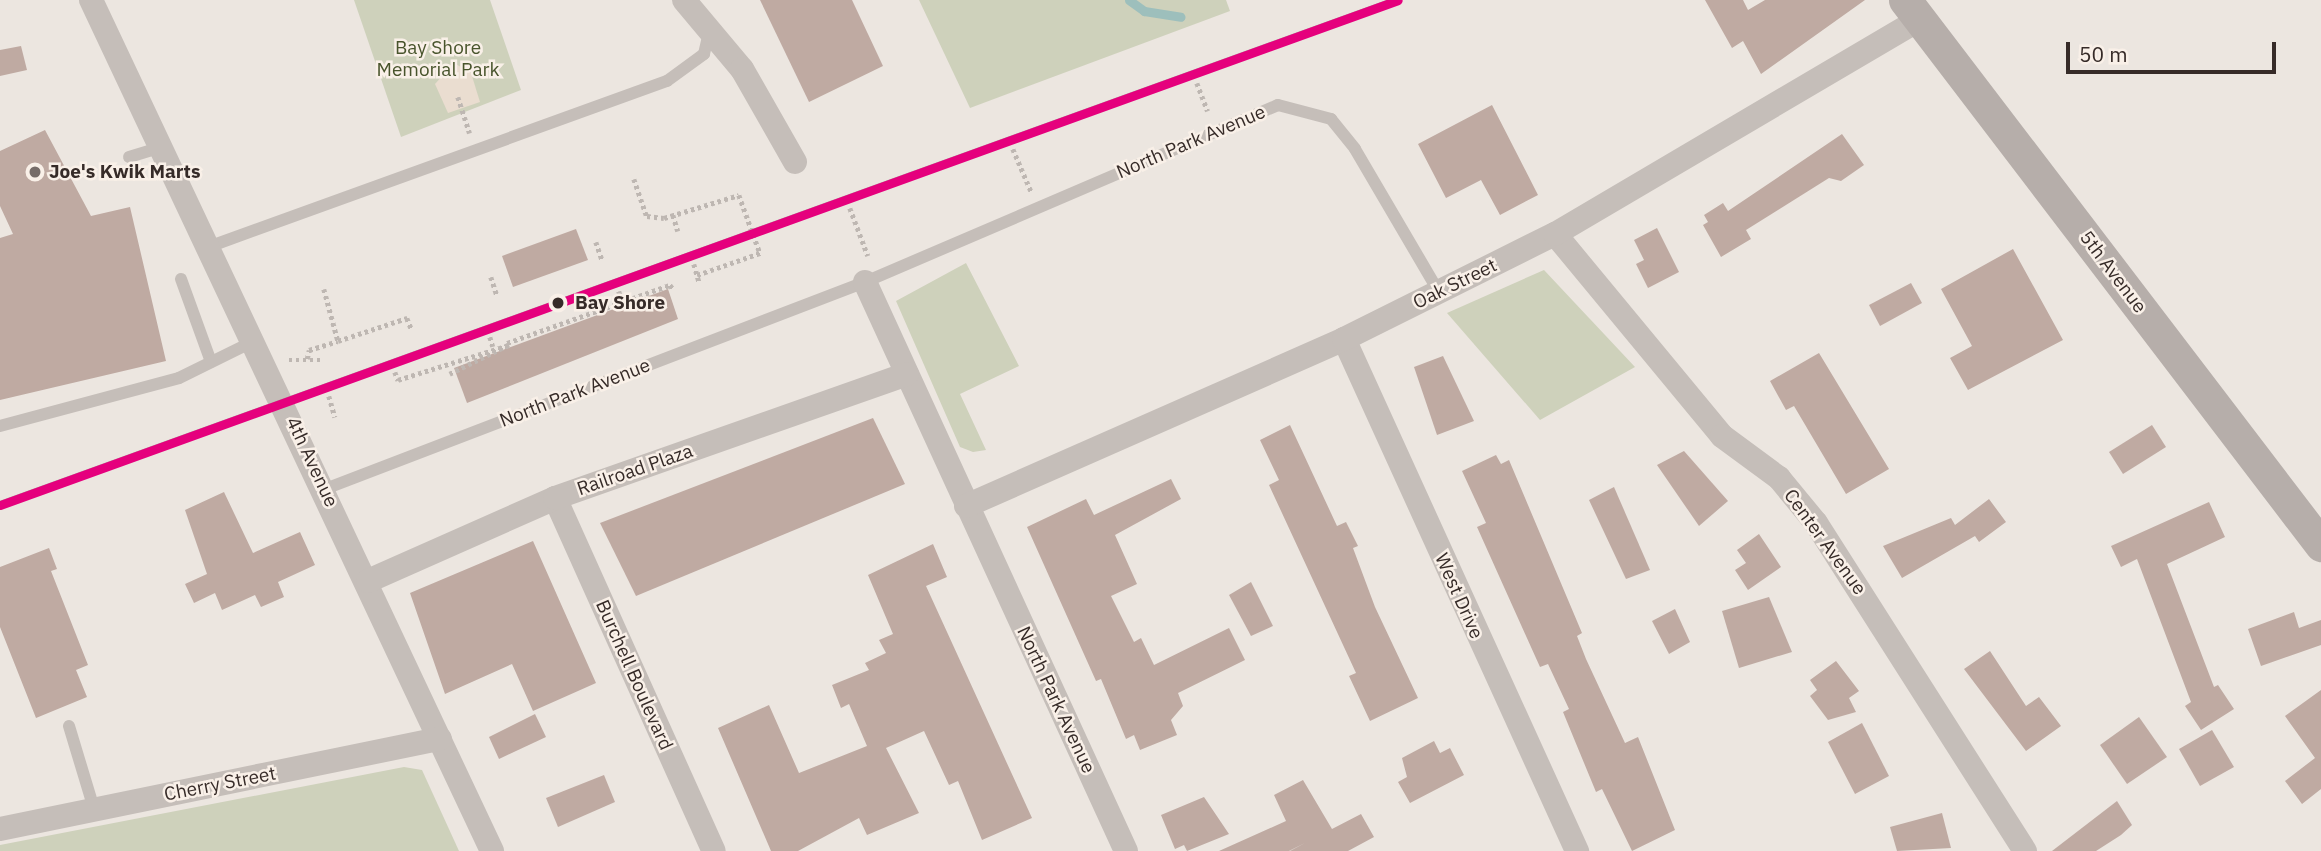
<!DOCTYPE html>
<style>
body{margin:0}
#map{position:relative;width:2321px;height:851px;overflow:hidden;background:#ece6e0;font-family:"IBM Plex Sans",sans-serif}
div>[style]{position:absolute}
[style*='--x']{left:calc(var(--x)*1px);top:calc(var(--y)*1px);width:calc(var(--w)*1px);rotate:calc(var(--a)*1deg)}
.green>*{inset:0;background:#ced1bb}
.plaza>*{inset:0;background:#eaddd0}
.stream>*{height:9px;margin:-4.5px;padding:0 4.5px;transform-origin:4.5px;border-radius:4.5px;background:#9dbfbc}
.building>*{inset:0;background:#bfaaa2}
.path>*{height:4.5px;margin-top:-2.25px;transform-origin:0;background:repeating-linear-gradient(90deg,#beb7b2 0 3.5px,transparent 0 7px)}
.lane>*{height:12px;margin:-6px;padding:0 6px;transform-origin:6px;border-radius:6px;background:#c5beb9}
.street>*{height:24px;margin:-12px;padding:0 12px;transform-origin:12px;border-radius:12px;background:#c5beb9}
.secondary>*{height:33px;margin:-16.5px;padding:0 16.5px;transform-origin:16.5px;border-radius:16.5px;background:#b6aeaa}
.rail>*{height:8px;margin-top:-4px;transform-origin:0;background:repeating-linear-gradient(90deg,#f9f0e8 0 16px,#ada7a3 0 32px);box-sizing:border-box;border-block:2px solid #ada7a3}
.path-bridge>*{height:4.5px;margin-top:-2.25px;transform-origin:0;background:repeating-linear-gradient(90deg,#beb7b2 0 3.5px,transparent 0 7px)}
.rail-1>*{height:9px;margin:-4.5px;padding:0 4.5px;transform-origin:4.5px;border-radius:4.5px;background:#e5007d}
.dots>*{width:19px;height:19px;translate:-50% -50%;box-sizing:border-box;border:4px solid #f9f0e8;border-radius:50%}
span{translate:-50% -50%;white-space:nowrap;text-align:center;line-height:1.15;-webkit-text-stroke:5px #f9f0e8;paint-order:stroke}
.park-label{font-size:19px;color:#48542c}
.street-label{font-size:19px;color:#362b28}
.poi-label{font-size:19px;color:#362b28;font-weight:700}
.left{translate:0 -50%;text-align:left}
.stop-label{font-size:19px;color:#362b28;font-weight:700}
.scale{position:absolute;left:2066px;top:42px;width:210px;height:32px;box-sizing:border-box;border:4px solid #362b28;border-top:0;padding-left:9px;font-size:21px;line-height:24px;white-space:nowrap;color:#362b28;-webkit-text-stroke:5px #f9f0e8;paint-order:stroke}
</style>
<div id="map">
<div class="green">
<i style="clip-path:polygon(354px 0,490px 0,521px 90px,401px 137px)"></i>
<i style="clip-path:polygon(919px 0,1226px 0,1230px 11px,970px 108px)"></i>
<i style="clip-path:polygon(966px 263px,1019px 366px,960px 394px,986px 450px,973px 452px,960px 447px,896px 301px)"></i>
<i style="clip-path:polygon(1544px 270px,1635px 367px,1540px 420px,1447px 313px)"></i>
<i style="clip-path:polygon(404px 767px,422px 770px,459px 851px,0 851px,0 845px)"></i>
</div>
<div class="plaza">
<i style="clip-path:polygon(454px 63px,471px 73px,480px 102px,448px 113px,435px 84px)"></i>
</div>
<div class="stream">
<i style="--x:1129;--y:0;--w:19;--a:36"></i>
<i style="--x:1144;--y:11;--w:37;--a:9"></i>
</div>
<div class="building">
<i style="clip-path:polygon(760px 0,852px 0,883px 66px,809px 102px)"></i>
<i style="clip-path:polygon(1705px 0,1743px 0,1748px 10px,1765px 0,1865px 0,1761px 74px,1743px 41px,1732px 48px)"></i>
<i style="clip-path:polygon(21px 46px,27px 70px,0 76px,0 50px)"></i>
<i style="clip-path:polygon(1492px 105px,1538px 195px,1500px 215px,1481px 180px,1446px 198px,1418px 144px)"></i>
<i style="clip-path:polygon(45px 130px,91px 216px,130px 207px,166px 361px,0 400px,0 238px,13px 234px,0 206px,0 151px)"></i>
<i style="clip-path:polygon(1842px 134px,1864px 165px,1841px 181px,1829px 178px,1746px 230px,1751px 239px,1721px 257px,1703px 225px,1708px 222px,1704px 215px,1723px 203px,1728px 211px)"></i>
<i style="clip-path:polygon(1657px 228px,1679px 272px,1648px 288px,1636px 264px,1644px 260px,1634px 240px)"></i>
<i style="clip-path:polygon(576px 229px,588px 260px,513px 287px,502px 256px)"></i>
<i style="clip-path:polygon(2013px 249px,2063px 340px,1968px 390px,1950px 358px,1972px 346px,1941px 289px)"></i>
<i style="clip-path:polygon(1911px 283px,1922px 303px,1880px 326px,1869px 305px)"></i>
<i style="clip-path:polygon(668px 289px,678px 319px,467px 403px,454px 368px)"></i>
<i style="clip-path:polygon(1819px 353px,1889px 469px,1846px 494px,1794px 406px,1786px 410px,1770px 381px)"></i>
<i style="clip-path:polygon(1443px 356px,1474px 421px,1437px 435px,1414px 367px)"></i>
<i style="clip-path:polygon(873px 418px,905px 484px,636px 596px,600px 523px)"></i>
<i style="clip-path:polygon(1290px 425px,1337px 526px,1346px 522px,1358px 546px,1353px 548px,1375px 607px,1418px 698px,1370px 721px,1349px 676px,1356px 673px,1269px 485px,1279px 480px,1260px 440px)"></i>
<i style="clip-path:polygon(2152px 425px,2166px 447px,2123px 474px,2109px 452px)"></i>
<i style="clip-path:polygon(1684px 451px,1728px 501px,1699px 526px,1657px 465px)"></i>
<i style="clip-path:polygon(1496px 455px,1501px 464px,1509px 460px,1582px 633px,1577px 636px,1586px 659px,1625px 743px,1638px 737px,1675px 830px,1632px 851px,1602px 789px,1596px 792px,1563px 712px,1569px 709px,1548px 664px,1540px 667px,1477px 527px,1486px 523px,1462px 471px)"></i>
<i style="clip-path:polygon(1171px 479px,1181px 499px,1115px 535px,1137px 584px,1111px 596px,1134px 642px,1141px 638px,1154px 665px,1229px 628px,1245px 660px,1178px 693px,1183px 706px,1171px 720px,1177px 735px,1140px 750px,1134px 735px,1126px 739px,1101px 679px,1096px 681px,1027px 527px,1086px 499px,1094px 515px)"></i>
<i style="clip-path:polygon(1614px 487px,1650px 570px,1626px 579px,1589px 500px)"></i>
<i style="clip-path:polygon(224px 492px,253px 553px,300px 532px,315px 565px,278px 582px,284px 597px,261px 607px,255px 595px,222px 610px,215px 593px,194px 603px,185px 584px,207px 574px,185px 510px)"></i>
<i style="clip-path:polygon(1989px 499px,2006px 522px,1979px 542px,1975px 536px,1902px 578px,1883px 546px,1951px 518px,1955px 525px)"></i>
<i style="clip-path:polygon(2209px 502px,2225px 537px,2167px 564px,2214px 687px,2218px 685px,2234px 709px,2201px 730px,2185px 706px,2191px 702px,2137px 559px,2121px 567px,2111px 546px)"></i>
<i style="clip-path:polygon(1759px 534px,1781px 567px,1748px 590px,1735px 570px,1746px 563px,1737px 550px)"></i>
<i style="clip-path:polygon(533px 541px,596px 683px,533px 711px,512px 664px,445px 694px,410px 593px)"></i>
<i style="clip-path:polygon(933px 544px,947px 577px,926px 586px,1032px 818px,982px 840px,958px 781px,949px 785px,924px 731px,886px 748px,919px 813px,867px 835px,859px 818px,798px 851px,771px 851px,718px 728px,769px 705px,799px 773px,867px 746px,849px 704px,841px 708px,832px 685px,869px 670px,865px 663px,886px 653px,879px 640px,893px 634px,868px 575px)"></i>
<i style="clip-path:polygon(49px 548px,57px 569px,51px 571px,88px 665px,76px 670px,87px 697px,36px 718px,0 627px,0 567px)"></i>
<i style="clip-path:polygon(1251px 582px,1273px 626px,1251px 636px,1229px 595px)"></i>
<i style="clip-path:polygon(1769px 597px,1792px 652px,1739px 668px,1722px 611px)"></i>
<i style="clip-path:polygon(1675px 609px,1690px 642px,1669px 654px,1652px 621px)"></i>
<i style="clip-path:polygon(2294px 612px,2299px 628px,2321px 620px,2321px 645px,2261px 666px,2248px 629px)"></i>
<i style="clip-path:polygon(1990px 651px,2026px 706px,2039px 697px,2061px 726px,2026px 751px,1964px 669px)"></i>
<i style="clip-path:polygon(1836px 661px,1859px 691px,1849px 698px,1856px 712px,1828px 720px,1810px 696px,1817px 690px,1810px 680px)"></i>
<i style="clip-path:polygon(2321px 690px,2321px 789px,2302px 804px,2285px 781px,2315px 758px,2285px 716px)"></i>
<i style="clip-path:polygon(535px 714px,546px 737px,499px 759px,489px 737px)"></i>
<i style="clip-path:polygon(2139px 717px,2167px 757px,2127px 784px,2100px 745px)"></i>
<i style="clip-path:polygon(1862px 723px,1889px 776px,1855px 794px,1828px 742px)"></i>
<i style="clip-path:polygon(2212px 730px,2234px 767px,2200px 786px,2179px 749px)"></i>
<i style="clip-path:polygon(1434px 741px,1440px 753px,1450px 748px,1464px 775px,1410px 803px,1398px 782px,1407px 777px,1402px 758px)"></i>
<i style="clip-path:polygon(604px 775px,615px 802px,558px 827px,546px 798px)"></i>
<i style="clip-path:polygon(1303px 780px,1332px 829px,1361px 814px,1374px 837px,1348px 851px,1290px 851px,1305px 843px,1289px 851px,1219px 851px,1286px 821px,1274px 795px)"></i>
<i style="clip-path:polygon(1204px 797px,1229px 834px,1187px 851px,1184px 845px,1175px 849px,1161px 815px)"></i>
<i style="clip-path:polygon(2117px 801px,2132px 825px,2121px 835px,2096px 851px,2052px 851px)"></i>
<i style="clip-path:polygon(1942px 813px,1951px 848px,1897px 851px,1890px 827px)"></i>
</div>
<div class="path">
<i style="--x:1197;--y:83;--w:30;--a:69"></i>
<i style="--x:458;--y:97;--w:38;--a:72"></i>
<i style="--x:1013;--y:149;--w:46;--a:66.8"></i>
<i style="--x:634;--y:179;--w:39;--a:71"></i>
<i style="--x:647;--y:216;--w:17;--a:7"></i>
<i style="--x:664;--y:218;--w:78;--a:-17"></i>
<i style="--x:850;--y:208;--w:51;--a:69.4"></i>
<i style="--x:673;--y:215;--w:17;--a:73"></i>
<i style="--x:596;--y:242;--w:18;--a:71"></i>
<i style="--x:694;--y:264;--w:19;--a:74"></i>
<i style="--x:697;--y:275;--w:67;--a:-19.2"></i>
<i style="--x:491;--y:277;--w:20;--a:72"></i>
<i style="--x:324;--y:289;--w:54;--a:74.9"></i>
<i style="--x:338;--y:341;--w:73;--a:-18.4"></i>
<i style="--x:407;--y:318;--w:11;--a:68"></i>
<i style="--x:619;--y:291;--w:11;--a:75"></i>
<i style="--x:490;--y:337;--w:10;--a:73"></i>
<i style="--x:507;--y:343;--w:173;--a:-19.6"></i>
<i style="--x:670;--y:285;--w:6;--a:51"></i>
<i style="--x:307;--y:359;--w:9;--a:-77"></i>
<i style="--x:309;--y:350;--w:30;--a:-17"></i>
<i style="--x:289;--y:360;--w:34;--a:0"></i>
<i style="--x:395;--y:372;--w:9;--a:69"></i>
<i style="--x:398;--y:380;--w:116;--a:-17.5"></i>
<i style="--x:509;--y:345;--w:66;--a:153.8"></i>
<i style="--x:329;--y:396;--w:22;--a:74"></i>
</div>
<div class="lane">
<i style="--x:129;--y:157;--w:37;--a:-17"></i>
<i style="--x:211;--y:246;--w:485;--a:-19.9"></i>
<i style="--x:667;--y:81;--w:46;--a:-36.1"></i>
<i style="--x:704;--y:54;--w:18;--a:-77"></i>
<i style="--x:181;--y:279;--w:88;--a:70.1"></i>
<i style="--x:0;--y:426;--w:185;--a:-15"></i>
<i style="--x:179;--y:378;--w:84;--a:-26.3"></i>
<i style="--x:325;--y:489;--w:578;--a:-20.97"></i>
<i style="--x:865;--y:282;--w:449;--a:-23.2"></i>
<i style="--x:1278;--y:105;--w:55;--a:14.8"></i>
<i style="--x:1331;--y:119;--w:38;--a:51"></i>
<i style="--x:1355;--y:149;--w:166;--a:59.6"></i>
<i style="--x:69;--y:726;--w:87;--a:73.2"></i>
</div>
<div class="street">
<i style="--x:91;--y:0;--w:941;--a:64.77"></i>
<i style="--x:684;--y:0;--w:90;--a:50"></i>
<i style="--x:742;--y:69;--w:107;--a:60.3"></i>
<i style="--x:1555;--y:234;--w:262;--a:50.4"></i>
<i style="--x:1722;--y:436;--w:71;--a:36.4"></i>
<i style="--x:1779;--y:478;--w:58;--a:50.6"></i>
<i style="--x:1816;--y:523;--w:389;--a:57.5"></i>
<i style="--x:865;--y:282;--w:626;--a:65.36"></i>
<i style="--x:1344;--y:339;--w:563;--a:65.53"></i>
<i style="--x:555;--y:498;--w:387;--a:65.8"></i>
<i style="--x:966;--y:506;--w:413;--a:-23.8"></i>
<i style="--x:1344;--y:339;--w:236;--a:-26.5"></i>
<i style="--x:1555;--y:234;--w:425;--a:-30.5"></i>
<i style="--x:368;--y:581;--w:205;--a:-23.9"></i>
<i style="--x:555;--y:498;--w:373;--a:-19.4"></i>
<i style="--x:0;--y:829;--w:449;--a:-11.6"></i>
</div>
<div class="secondary">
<i style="--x:1905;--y:0;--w:686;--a:52.65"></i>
</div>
<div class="rail">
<i style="--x:0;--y:505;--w:1486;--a:-19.86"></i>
</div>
<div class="path-bridge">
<i style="--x:739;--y:195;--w:62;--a:70.1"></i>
</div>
<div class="rail-1">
<i style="--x:0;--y:505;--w:1486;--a:-19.86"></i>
</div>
<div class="dots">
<i style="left:35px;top:172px;background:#766c68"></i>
<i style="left:558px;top:303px;background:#362b28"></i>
</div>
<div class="park-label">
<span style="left:438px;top:59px">Bay Shore<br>Memorial Park</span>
</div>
<div class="street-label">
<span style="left:1191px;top:142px;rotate:-23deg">North Park Avenue</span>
<span style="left:2113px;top:272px;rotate:53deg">5th Avenue</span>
<span style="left:1455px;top:284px;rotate:-26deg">Oak Street</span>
<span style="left:575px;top:393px;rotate:-21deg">North Park Avenue</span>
<span style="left:312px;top:462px;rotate:65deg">4th Avenue</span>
<span style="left:635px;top:470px;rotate:-19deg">Railroad Plaza</span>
<span style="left:1825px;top:542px;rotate:54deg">Center Avenue</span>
<span style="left:1459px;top:596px;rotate:66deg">West Drive</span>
<span style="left:634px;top:675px;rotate:66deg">Burchell Boulevard</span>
<span style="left:1056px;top:700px;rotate:65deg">North Park Avenue</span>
<span style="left:220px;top:784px;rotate:-11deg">Cherry Street</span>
</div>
<div class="poi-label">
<span class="left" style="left:49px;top:172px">Joe's Kwik Marts</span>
</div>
<div class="stop-label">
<span class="left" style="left:575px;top:303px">Bay Shore</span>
</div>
<div class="scale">50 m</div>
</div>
